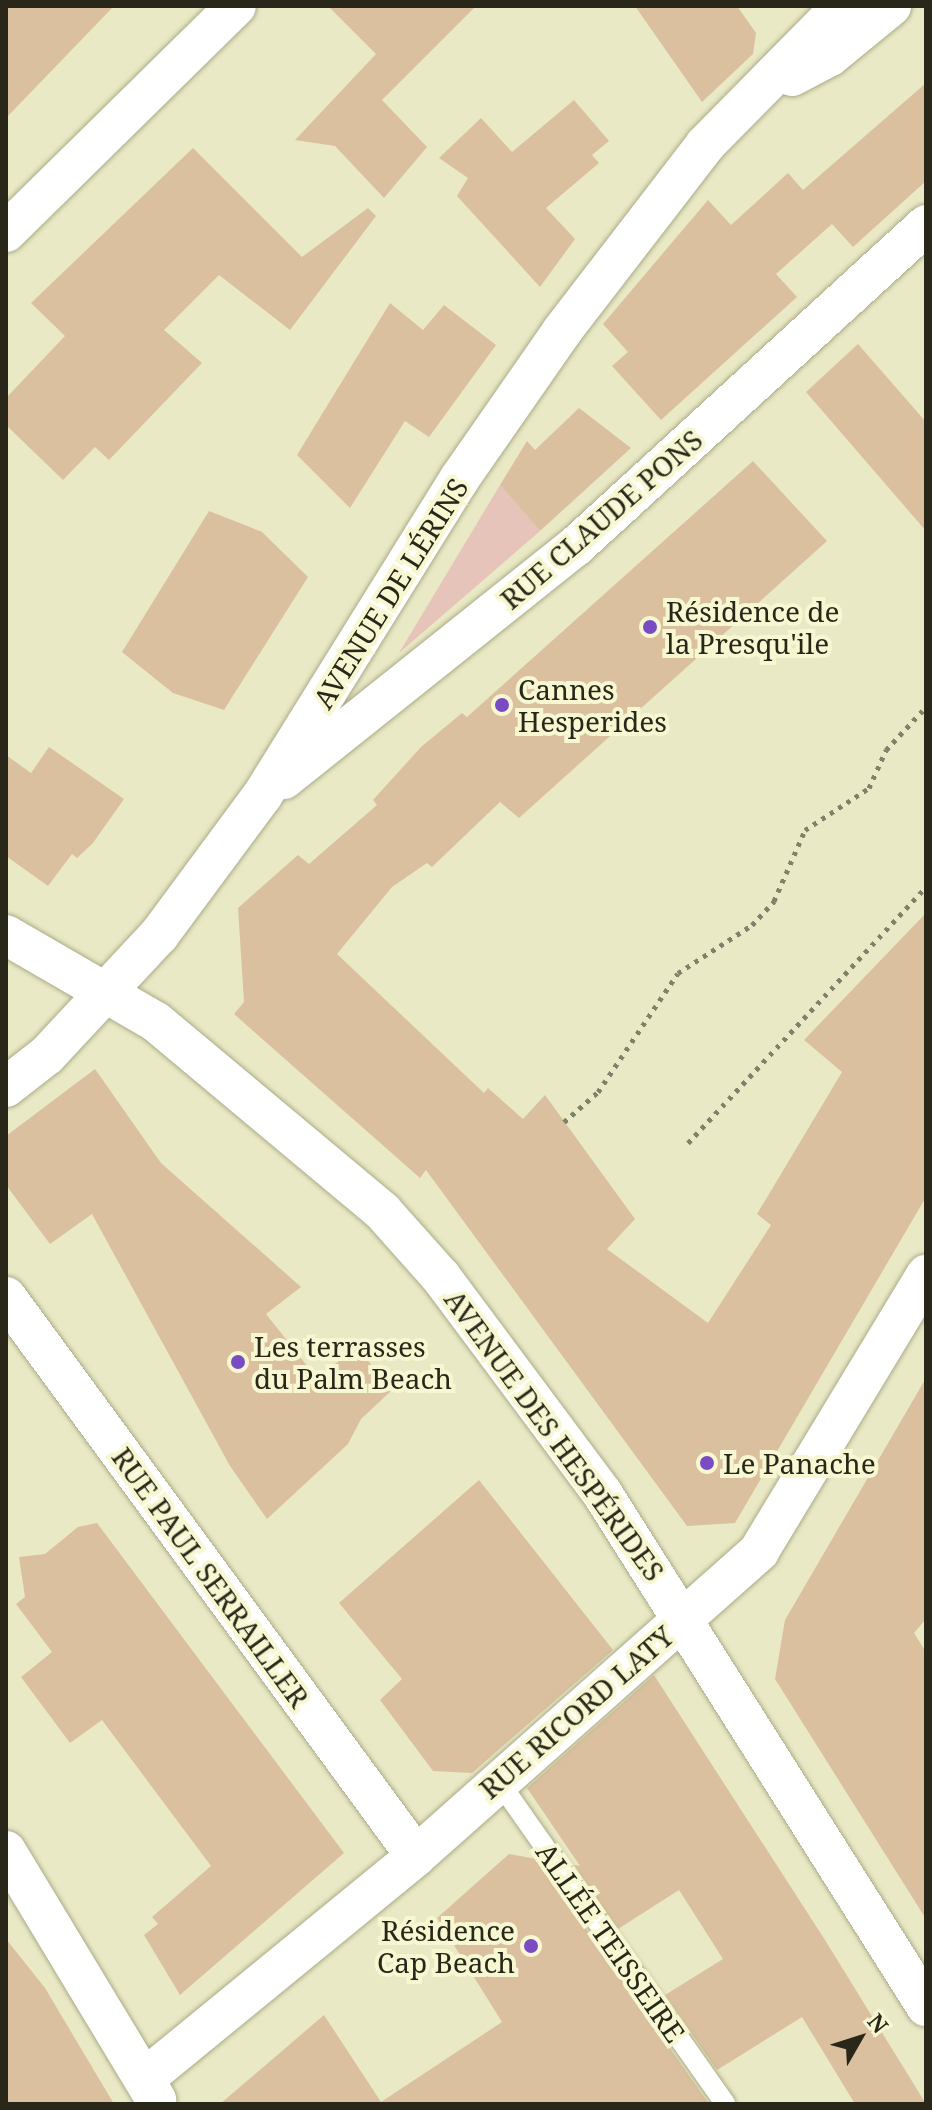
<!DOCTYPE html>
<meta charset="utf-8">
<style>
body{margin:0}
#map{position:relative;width:932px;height:2110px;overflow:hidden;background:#eae9c5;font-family:"Noto Serif",serif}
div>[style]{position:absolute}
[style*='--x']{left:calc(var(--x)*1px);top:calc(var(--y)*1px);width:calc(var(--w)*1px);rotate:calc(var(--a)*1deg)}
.green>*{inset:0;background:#e6c4b9}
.building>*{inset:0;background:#dac09f}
.path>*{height:5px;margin-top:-2.5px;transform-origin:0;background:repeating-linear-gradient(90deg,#818069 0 4px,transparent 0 10px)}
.roads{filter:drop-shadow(0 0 2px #abab88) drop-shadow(0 0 2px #abab88)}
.lane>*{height:20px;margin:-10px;padding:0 10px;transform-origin:10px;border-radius:10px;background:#fff}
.street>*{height:40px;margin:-20px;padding:0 20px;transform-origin:20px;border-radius:20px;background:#fff}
.dots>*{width:22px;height:22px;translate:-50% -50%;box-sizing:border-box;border:4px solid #f7f7d2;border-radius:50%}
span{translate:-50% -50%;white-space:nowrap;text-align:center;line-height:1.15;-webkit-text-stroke:8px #f7f7d2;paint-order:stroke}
.street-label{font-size:28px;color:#28271a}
.poi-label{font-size:28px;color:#28271a}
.left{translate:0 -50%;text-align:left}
.right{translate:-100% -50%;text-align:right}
.frame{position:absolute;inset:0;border:8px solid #28271a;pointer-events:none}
.north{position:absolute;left:820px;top:1998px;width:80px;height:80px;-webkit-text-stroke:6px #f7f7d2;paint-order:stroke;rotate:51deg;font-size:22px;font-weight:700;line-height:32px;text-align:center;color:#28271a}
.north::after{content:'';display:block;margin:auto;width:28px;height:36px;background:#28271a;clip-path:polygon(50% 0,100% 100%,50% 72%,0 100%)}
</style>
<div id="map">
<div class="green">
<i style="clip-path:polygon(500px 485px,540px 531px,399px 653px)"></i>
</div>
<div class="building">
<i style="clip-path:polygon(6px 6px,114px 6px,6px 118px)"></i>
<i style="clip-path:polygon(328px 6px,476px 6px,382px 100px,427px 147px,384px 198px,335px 146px,295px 140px,376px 54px)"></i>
<i style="clip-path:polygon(635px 6px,737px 6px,756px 33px,753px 54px,702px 102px)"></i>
<i style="clip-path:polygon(926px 83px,926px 181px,853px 247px,832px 224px,776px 274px,797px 297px,661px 420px,612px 366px,628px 352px,603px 324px,708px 200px,731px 225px,788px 173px,803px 190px)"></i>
<i style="clip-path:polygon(574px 100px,609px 141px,592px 155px,599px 163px,546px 208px,575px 239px,540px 287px,457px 196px,468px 178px,439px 158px,481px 118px,512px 152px)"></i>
<i style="clip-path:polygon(193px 148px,302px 257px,368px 208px,376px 216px,290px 330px,219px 275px,164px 330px,202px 363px,109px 460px,95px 447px,63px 480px,6px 425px,6px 398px,65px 336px,31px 303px)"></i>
<i style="clip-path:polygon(390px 303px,423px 330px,444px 305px,496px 345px,429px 437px,405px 421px,350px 508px,297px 455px)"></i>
<i style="clip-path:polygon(858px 344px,926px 422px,926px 531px,806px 392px)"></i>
<i style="clip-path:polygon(579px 408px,631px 448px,540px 531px,500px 485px,527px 441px,535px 450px)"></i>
<i style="clip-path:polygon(753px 461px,827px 541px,519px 818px,500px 802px,432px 867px,427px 863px,392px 887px,337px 954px,484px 1093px,488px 1088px,523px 1119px,545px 1095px,635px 1219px,607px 1249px,708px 1323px,771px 1225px,757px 1214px,842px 1072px,804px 1040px,926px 913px,926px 1197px,735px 1523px,687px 1526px,426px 1170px,420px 1178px,234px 1014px,244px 1002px,238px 908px,298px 855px,309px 864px,377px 805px,373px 800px,421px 747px,462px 713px,467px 717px)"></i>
<i style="clip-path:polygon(209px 511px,262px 532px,308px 577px,224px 710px,173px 693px,122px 652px)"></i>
<i style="clip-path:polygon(49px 747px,124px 799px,93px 843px,77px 858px,72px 854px,48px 886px,6px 856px,6px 755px,31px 773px)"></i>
<i style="clip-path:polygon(95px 1069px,161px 1163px,301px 1287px,266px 1314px,316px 1377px,359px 1347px,390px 1392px,361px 1419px,348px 1444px,267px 1519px,230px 1466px,92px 1214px,50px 1244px,6px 1185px,6px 1136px)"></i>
<i style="clip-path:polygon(926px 1378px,926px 1619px,914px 1633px,926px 1652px,926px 1919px,775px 1679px,785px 1620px)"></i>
<i style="clip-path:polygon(479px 1480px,613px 1650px,472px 1773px,433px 1771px,380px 1700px,402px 1679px,339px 1603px)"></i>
<i style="clip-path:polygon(97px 1523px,344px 1853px,180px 1995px,144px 1935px,158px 1924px,152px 1917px,211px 1866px,102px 1720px,70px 1743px,21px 1677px,52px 1652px,16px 1604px,25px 1597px,19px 1557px,45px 1554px,78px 1527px)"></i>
<i style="clip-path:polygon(654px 1675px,825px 1940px,926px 2104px,855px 2104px,802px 2017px,717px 2070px,665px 1995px,723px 1959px,679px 1890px,618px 1929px,574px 1865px,580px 1866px,527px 1788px)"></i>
<i style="clip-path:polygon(509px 1854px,537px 1859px,709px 2104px,220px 2104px,324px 2015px,381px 2102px,502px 2022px,437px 1918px)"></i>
<i style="clip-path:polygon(6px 1939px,45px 1988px,114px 2104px,6px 2104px)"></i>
</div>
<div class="path">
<i style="--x:564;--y:1122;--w:45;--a:-41.4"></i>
<i style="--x:598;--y:1092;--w:143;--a:-56.1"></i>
<i style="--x:678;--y:973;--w:88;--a:-33"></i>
<i style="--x:752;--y:925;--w:33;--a:-47"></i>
<i style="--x:774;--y:901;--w:77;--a:-66.4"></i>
<i style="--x:805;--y:830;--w:77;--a:-33.3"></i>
<i style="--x:869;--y:788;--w:42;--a:-65.9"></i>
<i style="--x:886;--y:750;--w:59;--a:-47.1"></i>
<i style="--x:688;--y:1143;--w:350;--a:-47.1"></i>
</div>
<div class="roads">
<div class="lane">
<i style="--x:497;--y:1779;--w:397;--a:54.9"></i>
</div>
<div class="street">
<i style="--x:792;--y:76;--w:43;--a:-27.8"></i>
<i style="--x:830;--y:56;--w:79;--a:-39.3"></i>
<i style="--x:6;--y:232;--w:322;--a:-44.5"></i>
<i style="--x:284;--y:779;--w:374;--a:-38.6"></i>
<i style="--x:576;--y:546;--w:475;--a:-42.5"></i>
<i style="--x:6;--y:935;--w:173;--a:30.1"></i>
<i style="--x:156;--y:1022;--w:296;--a:39.9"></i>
<i style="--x:383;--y:1212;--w:87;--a:48.3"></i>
<i style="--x:441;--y:1277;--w:269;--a:53.3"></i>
<i style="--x:602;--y:1493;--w:607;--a:57.72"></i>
<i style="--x:6;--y:1087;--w:52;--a:-38"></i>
<i style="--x:47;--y:1055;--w:164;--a:-47"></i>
<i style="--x:159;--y:935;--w:173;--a:-53.5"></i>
<i style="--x:262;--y:796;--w:375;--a:-58.1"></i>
<i style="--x:460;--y:478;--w:179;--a:-55.2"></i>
<i style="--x:562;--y:331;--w:235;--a:-52.4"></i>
<i style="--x:705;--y:145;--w:195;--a:-45.4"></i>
<i style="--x:6;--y:1297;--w:693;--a:53.74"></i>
<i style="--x:6;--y:1851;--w:291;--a:58.9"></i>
<i style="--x:144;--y:2079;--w:352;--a:-39.3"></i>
<i style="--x:416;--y:1856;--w:459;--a:-41.6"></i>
<i style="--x:759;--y:1551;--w:323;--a:-58.8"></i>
</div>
</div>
<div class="dots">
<i style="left:650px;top:627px;background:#7a4cc4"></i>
<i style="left:502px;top:705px;background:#7a4cc4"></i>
<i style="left:238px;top:1362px;background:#7a4cc4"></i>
<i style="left:707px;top:1463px;background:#7a4cc4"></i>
<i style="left:531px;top:1946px;background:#7a4cc4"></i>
</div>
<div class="street-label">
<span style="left:601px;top:519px;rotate:-41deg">RUE CLAUDE PONS</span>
<span style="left:390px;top:593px;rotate:-58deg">AVENUE DE LÉRINS</span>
<span style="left:555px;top:1435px;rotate:54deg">AVENUE DES HESPÉRIDES</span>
<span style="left:211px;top:1577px;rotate:54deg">RUE PAUL SERRAILLER</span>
<span style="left:576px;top:1712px;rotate:-41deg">RUE RICORD LATY</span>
<span style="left:611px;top:1942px;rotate:55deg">ALLÉE TEISSEIRE</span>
</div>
<div class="poi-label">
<span class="left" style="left:666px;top:627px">Résidence de<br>la Presqu'ile</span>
<span class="left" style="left:518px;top:705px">Cannes<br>Hesperides</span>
<span class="left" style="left:254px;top:1362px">Les terrasses<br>du Palm Beach</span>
<span class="left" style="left:723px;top:1463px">Le Panache</span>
<span class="right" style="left:515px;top:1946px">Résidence<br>Cap Beach</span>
</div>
<div class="frame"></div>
<div class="north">N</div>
</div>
